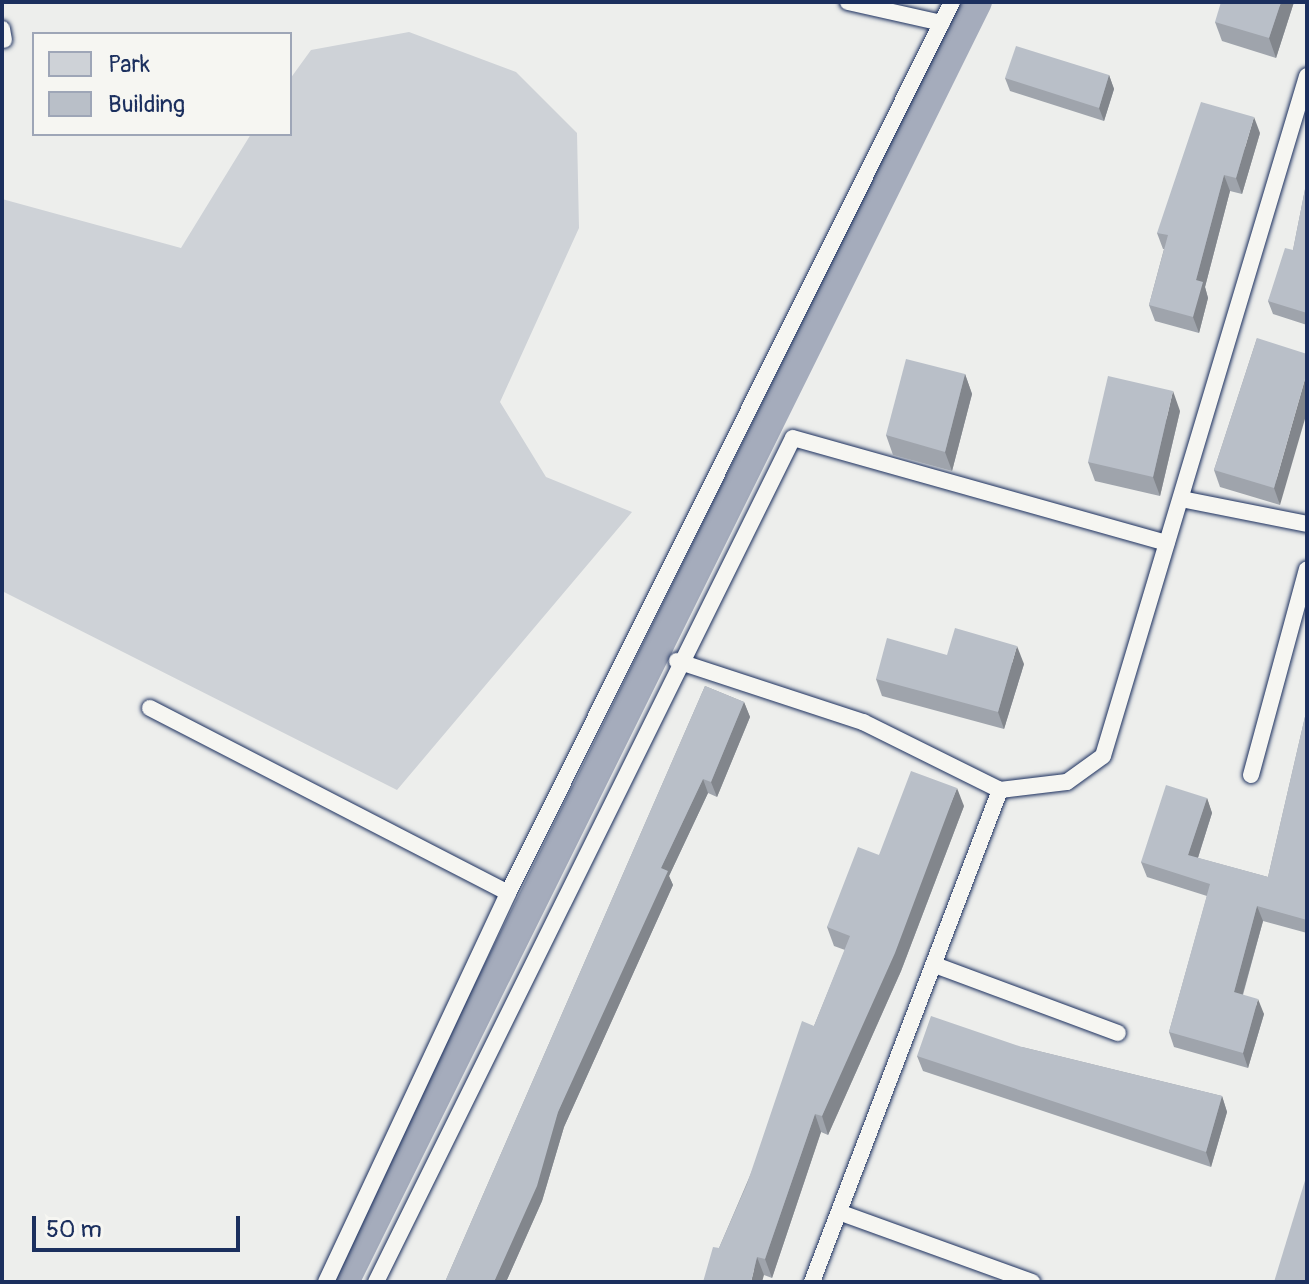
<!DOCTYPE html>
<style>
body{margin:0}
#map{position:relative;width:1309px;height:1284px;overflow:hidden;background:#edeeec;font-family:Pangolin,sans-serif}
div>[style]{position:absolute}
[style*='--x']{left:calc(var(--x)*1px);top:calc(var(--y)*1px);width:calc(var(--w)*1px);rotate:calc(var(--a)*1deg)}
.green>*{inset:0;background:#ced2d7}
.canal>*{height:30px;margin:-15px;padding:0 15px;transform-origin:15px;border-radius:15px;background:#a5acbc}
.roads{filter:drop-shadow(0 0 2px #1b2f5e) drop-shadow(0 0 2px #1b2f5e)}
.lane>*{height:16px;margin:-8px;padding:0 8px;transform-origin:8px;border-radius:8px;background:#f6f6f2}
.wall>*{inset:0;background:#9fa4ac}
.shaded-wall>*{inset:0;background:#82868c}
.building>*{inset:0;background:#b9bfc8}
span{translate:-50% -50%;white-space:nowrap;text-align:center;line-height:1.15;-webkit-text-stroke:6px #f6f6f2;paint-order:stroke}
.frame{position:absolute;inset:0;border:4px solid #1b2f5e;pointer-events:none}
.legend{position:absolute;left:32px;top:32px;width:260px;height:104px;box-sizing:border-box;background:#f6f6f2;border:2px solid #9ea6b7;margin:0;padding:10px 14px;list-style:none;font-size:24px;color:#1b2f5e}
.legend li{display:flex;align-items:center;gap:16px;height:40px}
.legend b{width:40px;border:2px solid #9ea6b7}
.scale{position:absolute;left:32px;top:1216px;width:208px;height:36px;box-sizing:border-box;border:4px solid #1b2f5e;border-top:0;padding-left:10px;font-size:24px;line-height:28px;white-space:nowrap;color:#1b2f5e;-webkit-text-stroke:6px #f6f6f2;paint-order:stroke}
</style>
<div id="map">
<div class="green">
<i style="clip-path:polygon(409px 32px,516px 72px,577px 133px,579px 228px,500px 402px,546px 477px,632px 512px,397px 790px,2px 591px,2px 199px,181px 248px,251px 134px,290px 134px,290px 79px,311px 50px)"></i>
</div>
<div class="canal">
<i style="--x:344;--y:1282;--w:1428;--a:-63.69"></i>
</div>
<div class="roads">
<div class="lane">
<i style="--x:848;--y:2;--w:96;--a:12.6"></i>
<i style="--x:2;--y:29;--w:11;--a:80"></i>
<i style="--x:1181;--y:499;--w:128;--a:11.2"></i>
<i style="--x:677;--y:661;--w:196;--a:18.2"></i>
<i style="--x:863;--y:722;--w:153;--a:26.4"></i>
<i style="--x:1000;--y:790;--w:67;--a:-6.8"></i>
<i style="--x:1067;--y:782;--w:44;--a:-35.8"></i>
<i style="--x:1103;--y:756;--w:710;--a:-73.3"></i>
<i style="--x:150;--y:708;--w:403;--a:27.3"></i>
<i style="--x:508;--y:893;--w:995;--a:-63.51"></i>
<i style="--x:1251;--y:775;--w:213;--a:-74.8"></i>
<i style="--x:935;--y:965;--w:195;--a:20.4"></i>
<i style="--x:844;--y:1214;--w:200;--a:19.9"></i>
<i style="--x:326;--y:1282;--w:429;--a:-64.9"></i>
<i style="--x:376;--y:1282;--w:941;--a:-63.71"></i>
<i style="--x:793;--y:438;--w:388;--a:15.7"></i>
<i style="--x:812;--y:1282;--w:527;--a:-69.09"></i>
</div>
</div>
<div class="wall">
<i style="clip-path:polygon(1294px 2px,1276px 58px,1222px 41px,1215px 22px)"></i>
<i style="clip-path:polygon(1109px 75px,1114px 89px,1104px 121px,1010px 91px,1005px 78px)"></i>
<i style="clip-path:polygon(1260px 133px,1242px 194px,1230px 191px,1205px 287px,1208px 298px,1199px 333px,1155px 321px,1149px 305px,1164px 249px,1163px 249px,1157px 233px)"></i>
<i style="clip-path:polygon(1307px 179px,1307px 325px,1273px 314px,1268px 301px,1293px 250px)"></i>
<i style="clip-path:polygon(1257px 338px,1280px 505px,1220px 487px,1214px 470px)"></i>
<i style="clip-path:polygon(965px 374px,972px 394px,952px 471px,893px 455px,886px 435px)"></i>
<i style="clip-path:polygon(1180px 411px,1160px 496px,1095px 481px,1088px 462px)"></i>
<i style="clip-path:polygon(947px 655px,1024px 664px,1004px 729px,882px 696px,876px 679px)"></i>
<i style="clip-path:polygon(705px 686px,744px 702px,750px 717px,717px 797px,708px 793px,669px 876px,673px 885px,564px 1127px,542px 1201px,506px 1282px,445px 1282px)"></i>
<i style="clip-path:polygon(1307px 708px,1307px 933px,1263px 921px,1243px 995px,1264px 1014px,1248px 1068px,1174px 1047px,1169px 1032px,1207px 896px,1147px 877px,1141px 862px,1207px 798px,1212px 813px,1198px 858px,1268px 877px)"></i>
<i style="clip-path:polygon(964px 806px,901px 971px,828px 1135px,821px 1132px,772px 1278px,764px 1275px,719px 1248px,814px 1026px,845px 950px,834px 946px,827px 927px,879px 855px)"></i>
<i style="clip-path:polygon(1022px 1047px,1222px 1096px,1227px 1112px,1211px 1167px,923px 1071px,917px 1056px)"></i>
</div>
<div class="shaded-wall">
<i style="clip-path:polygon(1281px 2px,1294px 2px,1276px 58px,1269px 38px)"></i>
<i style="clip-path:polygon(1109px 75px,1114px 89px,1104px 121px,1099px 108px)"></i>
<i style="clip-path:polygon(1254px 117px,1260px 133px,1242px 194px,1236px 178px)"></i>
<i style="clip-path:polygon(1224px 175px,1230px 191px,1205px 287px,1208px 298px,1199px 333px,1193px 317px,1196px 280px)"></i>
<i style="clip-path:polygon(1307px 372px,1307px 412px,1280px 505px,1274px 488px)"></i>
<i style="clip-path:polygon(965px 374px,972px 394px,952px 471px,945px 452px)"></i>
<i style="clip-path:polygon(1173px 391px,1180px 411px,1160px 496px,1153px 477px)"></i>
<i style="clip-path:polygon(1017px 646px,1024px 664px,1004px 729px,998px 712px)"></i>
<i style="clip-path:polygon(744px 702px,750px 717px,717px 797px,711px 782px)"></i>
<i style="clip-path:polygon(703px 779px,708px 793px,669px 876px,673px 885px,564px 1127px,542px 1201px,506px 1282px,494px 1282px,558px 1112px,661px 868px)"></i>
<i style="clip-path:polygon(957px 788px,964px 806px,901px 971px,828px 1135px,822px 1116px)"></i>
<i style="clip-path:polygon(1207px 798px,1212px 813px,1194px 870px,1188px 855px)"></i>
<i style="clip-path:polygon(1257px 906px,1263px 921px,1239px 1007px,1234px 992px)"></i>
<i style="clip-path:polygon(1258px 999px,1264px 1014px,1248px 1068px,1243px 1053px)"></i>
<i style="clip-path:polygon(1222px 1096px,1227px 1112px,1211px 1167px,1206px 1152px)"></i>
<i style="clip-path:polygon(815px 1114px,821px 1132px,772px 1278px,765px 1259px)"></i>
<i style="clip-path:polygon(757px 1257px,764px 1275px,762px 1282px,751px 1282px)"></i>
</div>
<div class="building">
<i style="clip-path:polygon(1221px 2px,1281px 2px,1269px 38px,1215px 22px)"></i>
<i style="clip-path:polygon(1016px 46px,1109px 75px,1099px 108px,1005px 78px)"></i>
<i style="clip-path:polygon(1201px 102px,1254px 117px,1236px 178px,1224px 175px,1196px 280px,1203px 282px,1193px 317px,1149px 305px,1168px 235px,1157px 233px)"></i>
<i style="clip-path:polygon(1307px 179px,1307px 313px,1268px 301px,1285px 248px,1293px 250px)"></i>
<i style="clip-path:polygon(1257px 338px,1307px 354px,1307px 372px,1274px 488px,1214px 470px)"></i>
<i style="clip-path:polygon(906px 359px,965px 374px,945px 452px,886px 435px)"></i>
<i style="clip-path:polygon(1108px 376px,1173px 391px,1153px 477px,1088px 462px)"></i>
<i style="clip-path:polygon(955px 628px,1017px 646px,998px 712px,876px 679px,887px 638px,947px 655px)"></i>
<i style="clip-path:polygon(705px 686px,744px 702px,711px 782px,703px 779px,661px 868px,668px 871px,558px 1112px,537px 1186px,494px 1282px,445px 1282px)"></i>
<i style="clip-path:polygon(1307px 708px,1307px 920px,1257px 906px,1234px 992px,1258px 999px,1243px 1053px,1169px 1032px,1210px 884px,1141px 862px,1166px 785px,1207px 798px,1188px 855px,1268px 877px)"></i>
<i style="clip-path:polygon(911px 771px,957px 788px,895px 953px,822px 1116px,815px 1114px,765px 1259px,757px 1257px,751px 1282px,703px 1282px,713px 1247px,719px 1248px,747px 1184px,802px 1021px,814px 1026px,850px 936px,827px 927px,858px 847px,879px 855px)"></i>
<i style="clip-path:polygon(931px 1016px,1022px 1047px,1222px 1096px,1206px 1152px,917px 1056px)"></i>
<i style="clip-path:polygon(1307px 1175px,1307px 1282px,1274px 1282px,1307px 1174px)"></i>
</div>
<div class="frame"></div>
<ul class="legend">
<li><b style="height:22px;background:#ced2d7"></b>Park</li>
<li><b style="height:22px;background:#b9bfc8"></b>Building</li>
</ul>
<div class="scale">50 m</div>
</div>
